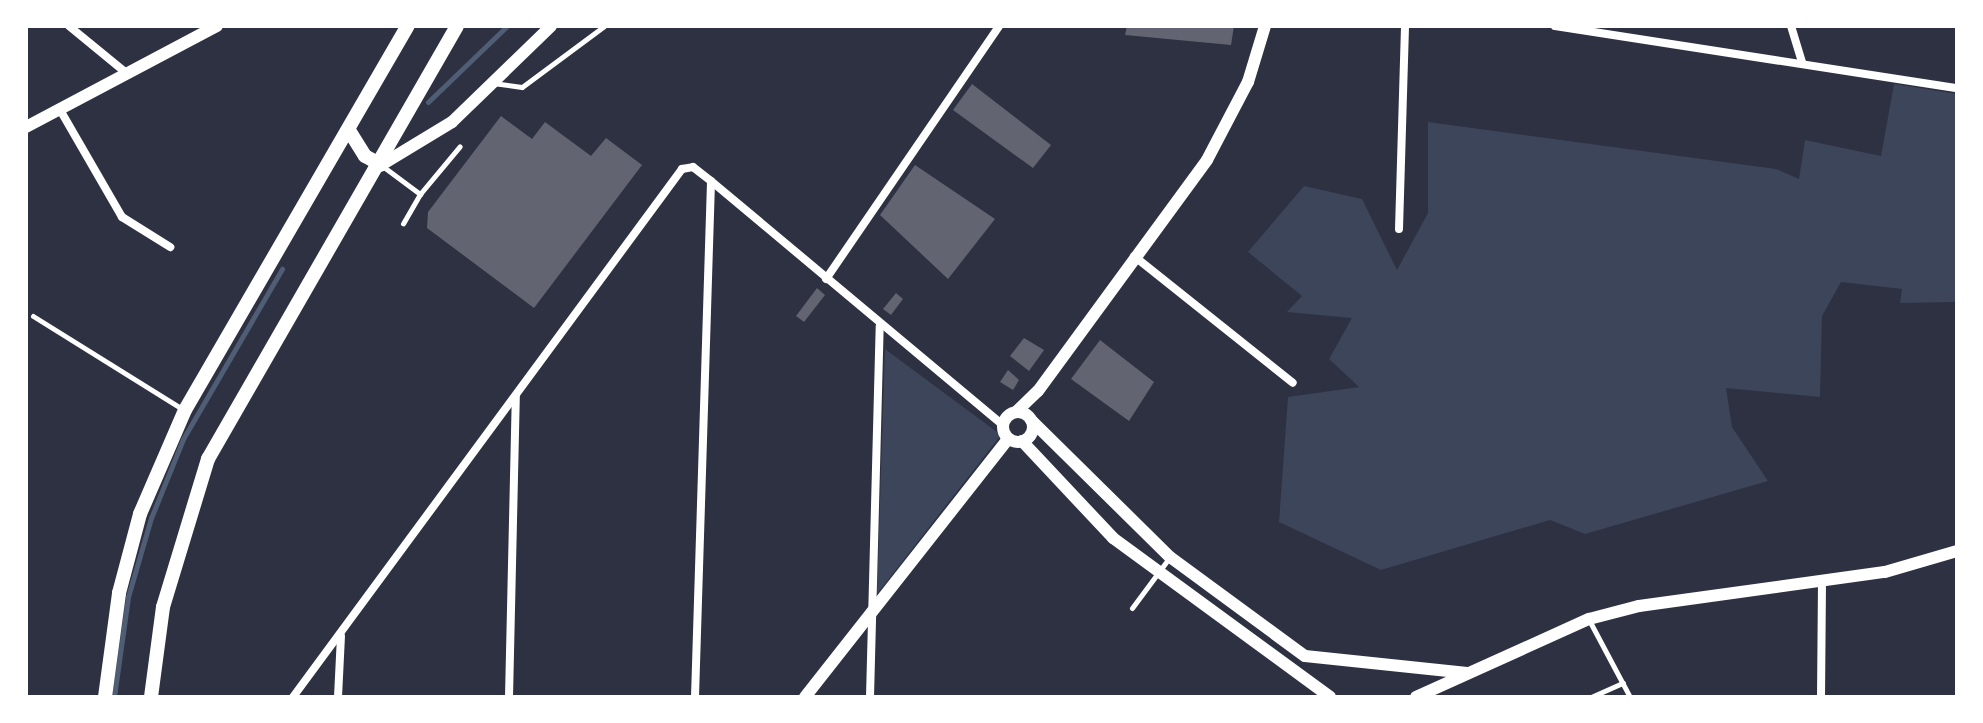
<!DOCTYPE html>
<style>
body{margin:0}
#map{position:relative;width:1983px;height:723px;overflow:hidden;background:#2d3142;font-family:"Fira Sans Condensed",sans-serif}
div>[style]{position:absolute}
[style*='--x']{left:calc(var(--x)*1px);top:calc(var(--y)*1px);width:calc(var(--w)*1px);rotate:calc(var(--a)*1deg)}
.green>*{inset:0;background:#3c4559}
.stream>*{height:5px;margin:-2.5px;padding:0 2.5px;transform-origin:2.5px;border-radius:2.5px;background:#4f5d75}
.building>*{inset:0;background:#626471}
.service>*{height:5px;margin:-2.5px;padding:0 2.5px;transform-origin:2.5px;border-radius:2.5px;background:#fff}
.minor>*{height:8px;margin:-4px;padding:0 4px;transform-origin:4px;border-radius:4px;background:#fff}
.tertiary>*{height:12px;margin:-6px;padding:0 6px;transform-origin:6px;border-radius:6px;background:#fff}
.tertiary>.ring{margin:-6px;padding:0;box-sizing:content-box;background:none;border:12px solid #fff;border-radius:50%}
.secondary>*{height:14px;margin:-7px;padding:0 7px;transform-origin:7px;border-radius:7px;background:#fff}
span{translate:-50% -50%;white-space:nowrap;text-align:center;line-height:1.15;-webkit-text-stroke:6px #fff;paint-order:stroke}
.frame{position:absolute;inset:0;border:28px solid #fff;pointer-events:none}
</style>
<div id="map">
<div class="green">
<i style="clip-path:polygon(1894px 84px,1957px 94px,1957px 302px,1900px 303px,1902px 289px,1841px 282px,1822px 316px,1820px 397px,1726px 388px,1732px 427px,1768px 481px,1585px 534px,1550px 520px,1381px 570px,1279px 522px,1288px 397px,1359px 387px,1329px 359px,1352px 318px,1287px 312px,1302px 296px,1248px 252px,1304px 186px,1362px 199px,1397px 270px,1428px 213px,1428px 122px,1776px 169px,1799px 179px,1805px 140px,1881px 156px)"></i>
<i style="clip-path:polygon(885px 349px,1001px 435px,877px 594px)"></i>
</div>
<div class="stream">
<i style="--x:428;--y:102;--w:110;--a:-43.9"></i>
<i style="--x:114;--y:697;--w:101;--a:-82"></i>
<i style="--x:128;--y:597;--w:82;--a:-73.8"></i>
<i style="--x:151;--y:518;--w:85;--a:-67.9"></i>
<i style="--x:183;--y:439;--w:197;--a:-59.8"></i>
</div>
<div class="building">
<i style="clip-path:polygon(1127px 26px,1234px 26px,1231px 45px,1125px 35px)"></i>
<i style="clip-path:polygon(972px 84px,1051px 145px,1033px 168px,953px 110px)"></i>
<i style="clip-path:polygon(501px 116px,532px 139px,545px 122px,591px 156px,606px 138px,642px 165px,534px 308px,427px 228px,428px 212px)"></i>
<i style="clip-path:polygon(915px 165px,995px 219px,948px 279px,880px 215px)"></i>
<i style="clip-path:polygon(817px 288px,825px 295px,804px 322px,796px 316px)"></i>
<i style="clip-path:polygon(896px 293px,903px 299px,891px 315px,883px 309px)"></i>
<i style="clip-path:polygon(1024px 338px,1044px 350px,1029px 371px,1010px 356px)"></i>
<i style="clip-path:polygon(1100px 340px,1154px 382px,1129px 421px,1071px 379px)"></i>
<i style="clip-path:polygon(1008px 370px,1019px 380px,1013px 390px,1000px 382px)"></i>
</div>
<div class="service">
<i style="--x:493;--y:83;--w:29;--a:8"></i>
<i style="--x:522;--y:87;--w:102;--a:-36.6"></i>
<i style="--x:381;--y:165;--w:49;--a:36.6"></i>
<i style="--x:420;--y:194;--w:34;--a:120"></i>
<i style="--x:420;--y:194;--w:62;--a:-50.2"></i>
<i style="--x:33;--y:316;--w:178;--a:31.9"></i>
<i style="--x:1132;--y:608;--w:62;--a:-53.5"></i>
<i style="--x:1589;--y:620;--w:87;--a:62"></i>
<i style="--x:1591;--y:697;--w:35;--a:-24"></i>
</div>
<div class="minor">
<i style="--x:69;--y:26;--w:72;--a:39.4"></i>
<i style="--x:1555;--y:26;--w:407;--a:8.8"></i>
<i style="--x:1791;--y:26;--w:39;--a:73"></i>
<i style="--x:59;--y:108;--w:126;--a:60"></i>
<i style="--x:122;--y:217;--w:57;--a:32"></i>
<i style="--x:1399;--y:229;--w:203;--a:-88.3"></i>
<i style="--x:1134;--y:256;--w:203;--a:38.6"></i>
<i style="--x:826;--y:279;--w:306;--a:-55.6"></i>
<i style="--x:293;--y:697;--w:656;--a:-53.62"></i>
<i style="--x:682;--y:169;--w:11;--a:-10"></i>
<i style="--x:693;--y:167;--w:23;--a:38"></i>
<i style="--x:711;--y:181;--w:381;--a:39.9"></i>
<i style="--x:338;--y:697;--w:61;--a:-87.2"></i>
<i style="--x:509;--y:697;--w:300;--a:-88.7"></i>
<i style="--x:695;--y:697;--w:516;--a:-88.22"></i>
<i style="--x:870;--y:697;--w:371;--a:-88.5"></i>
<i style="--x:1821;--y:697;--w:118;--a:-89.5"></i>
</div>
<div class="tertiary">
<i style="--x:26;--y:127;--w:216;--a:-27.9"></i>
<i style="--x:381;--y:165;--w:83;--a:-31.2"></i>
<i style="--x:452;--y:122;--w:138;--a:-44.1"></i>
<i style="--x:1016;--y:412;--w:30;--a:-44"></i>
<i style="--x:1038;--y:391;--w:286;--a:-53.8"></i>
<i style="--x:1207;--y:160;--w:88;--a:-62.3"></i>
<i style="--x:1248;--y:82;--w:59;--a:-73.1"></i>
<i class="ring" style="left:1003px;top:412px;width:18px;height:18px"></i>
<i style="--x:1031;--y:420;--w:195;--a:44.6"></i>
<i style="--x:1170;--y:557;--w:167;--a:36.3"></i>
<i style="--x:1305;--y:656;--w:163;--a:6"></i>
<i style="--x:1022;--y:441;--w:133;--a:46.8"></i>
<i style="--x:1113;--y:538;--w:269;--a:36.2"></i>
<i style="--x:805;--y:697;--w:328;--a:-51.8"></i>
<i style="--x:1416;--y:697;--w:190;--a:-24.3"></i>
<i style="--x:1589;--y:619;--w:52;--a:-14.6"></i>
<i style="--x:1639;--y:606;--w:248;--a:-7.9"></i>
<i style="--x:1885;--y:572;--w:75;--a:-16.3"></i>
</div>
<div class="secondary">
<i style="--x:350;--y:132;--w:28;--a:58"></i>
<i style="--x:365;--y:156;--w:18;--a:29"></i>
<i style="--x:105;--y:697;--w:105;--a:-82.3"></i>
<i style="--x:119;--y:593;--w:82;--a:-75.1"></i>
<i style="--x:140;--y:514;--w:113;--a:-66.6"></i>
<i style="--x:185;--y:410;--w:444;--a:-59.9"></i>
<i style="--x:151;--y:697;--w:91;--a:-82.4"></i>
<i style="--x:163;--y:607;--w:155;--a:-73.1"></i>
<i style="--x:208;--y:459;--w:499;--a:-60.1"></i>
</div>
<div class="frame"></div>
</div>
